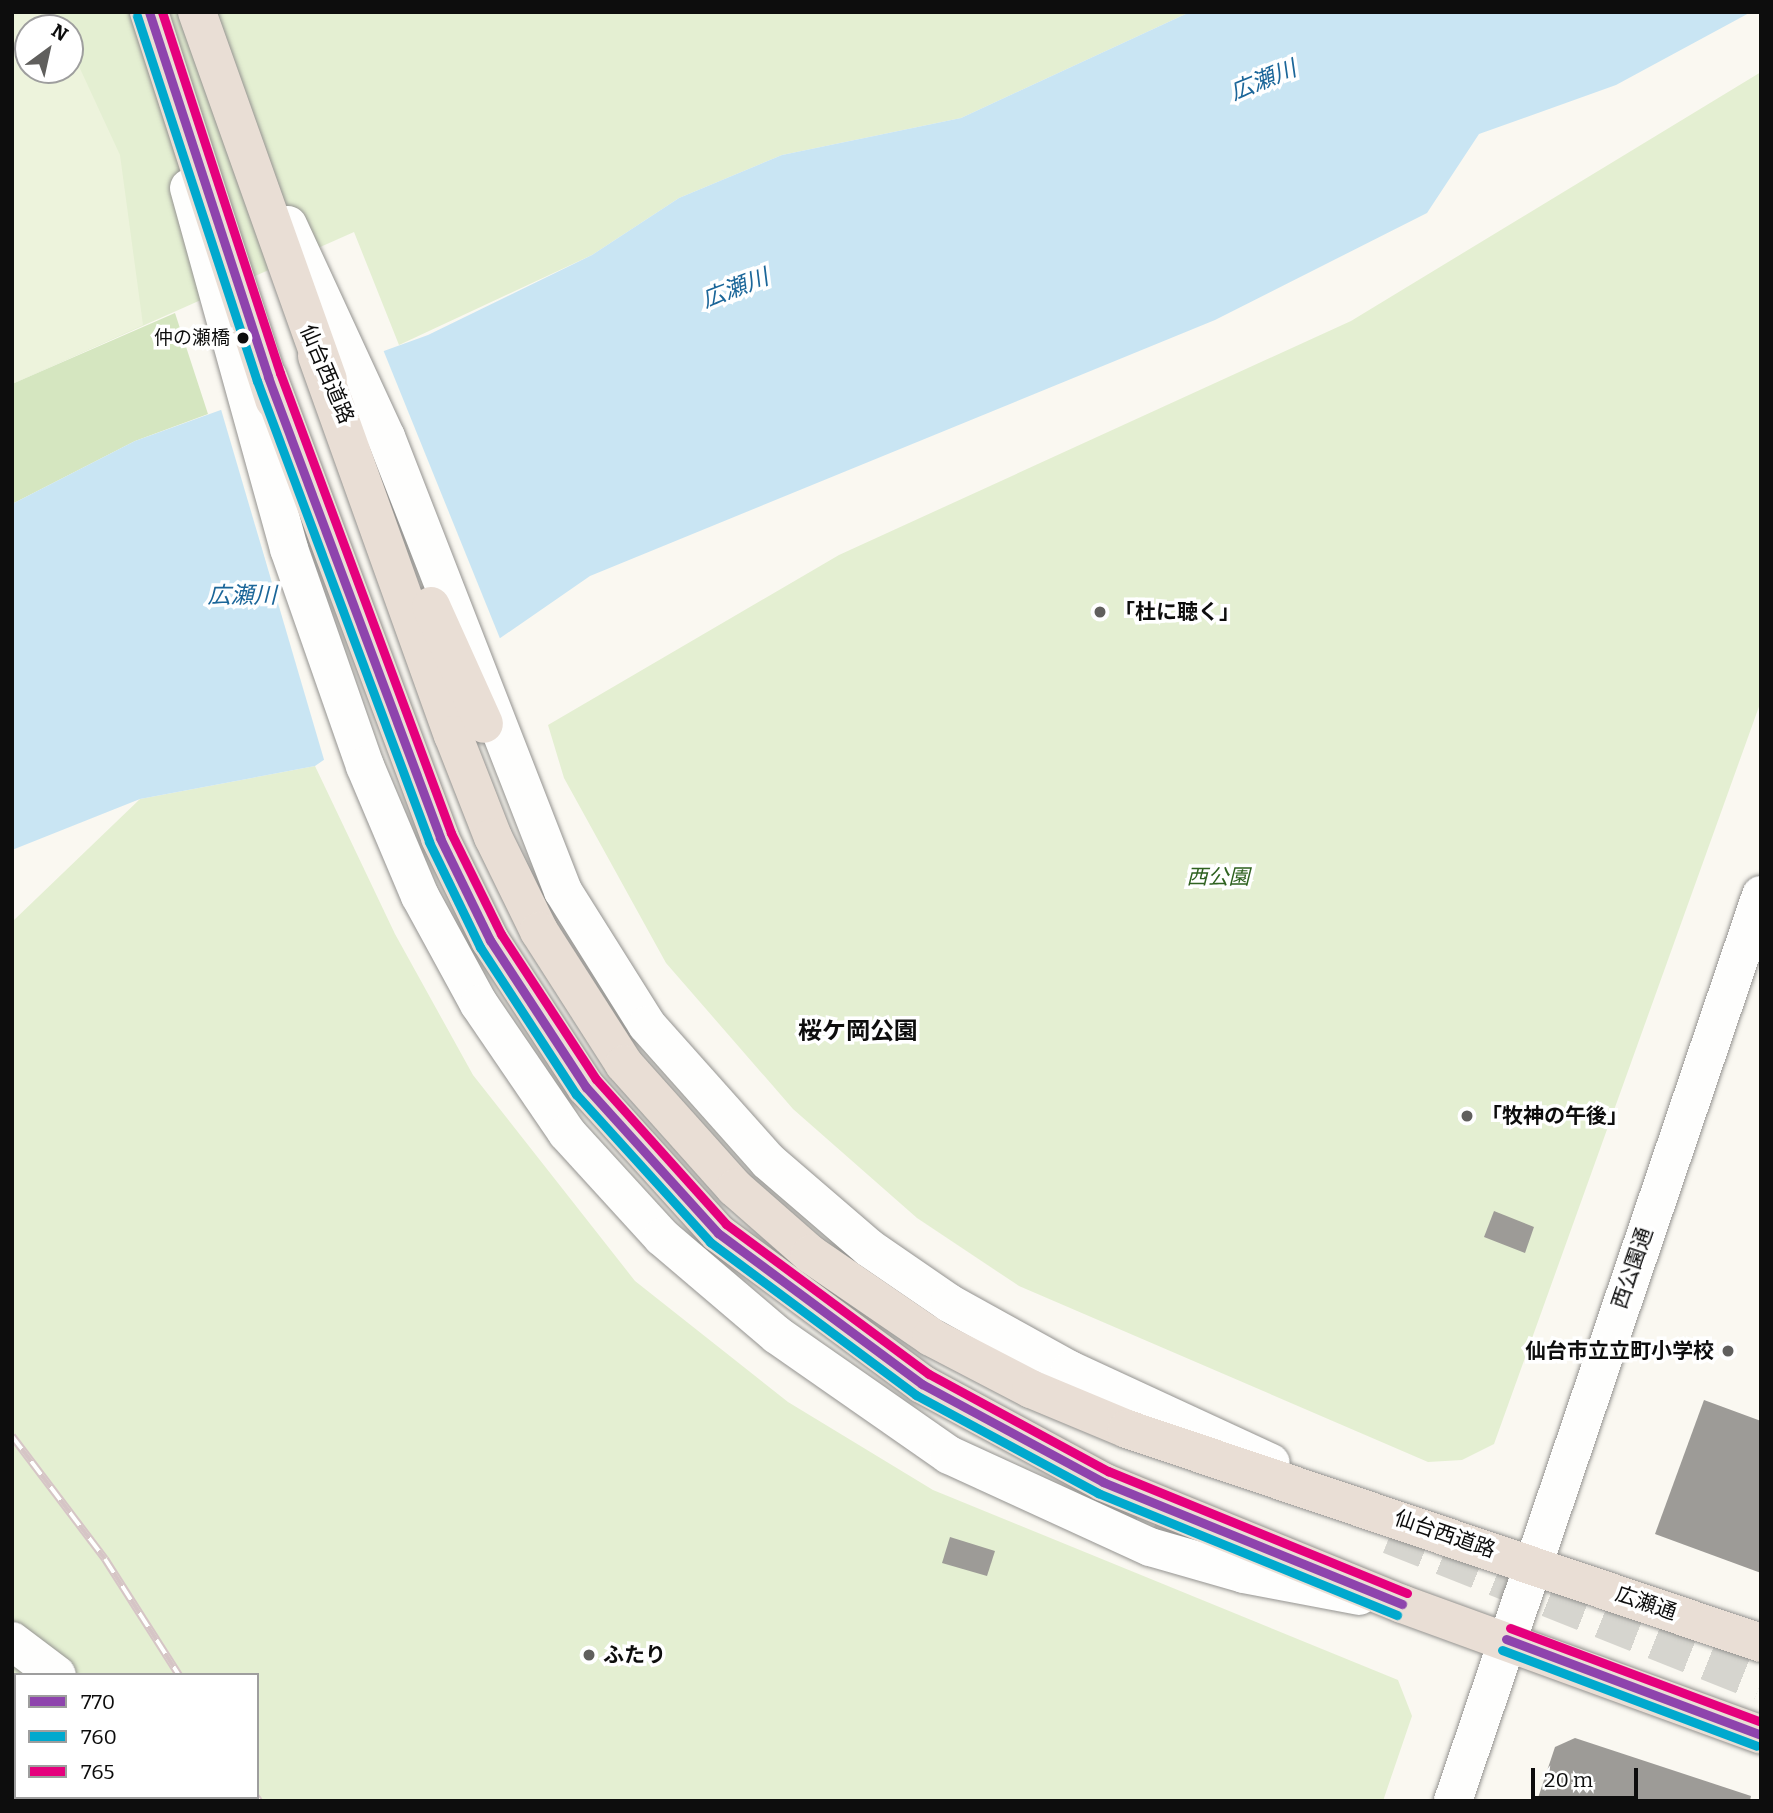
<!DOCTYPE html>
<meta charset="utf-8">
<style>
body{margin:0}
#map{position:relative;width:1773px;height:1813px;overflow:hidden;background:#faf8f1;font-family:Bitter,"Noto Sans JP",serif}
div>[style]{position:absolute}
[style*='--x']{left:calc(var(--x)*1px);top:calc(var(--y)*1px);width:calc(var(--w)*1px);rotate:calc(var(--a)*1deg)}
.green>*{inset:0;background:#e4efd2}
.forest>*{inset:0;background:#d5e6c0}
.pitch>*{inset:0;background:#edf3dc}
.water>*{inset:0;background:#c9e5f3}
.pier>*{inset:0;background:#faf8f1}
.building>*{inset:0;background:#9d9b97}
.highway-tunnel>*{height:38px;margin-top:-19px;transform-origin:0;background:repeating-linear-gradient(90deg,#d6d5cf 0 38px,transparent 0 57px)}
.roads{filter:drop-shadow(0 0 2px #949390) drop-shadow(0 0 2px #949390)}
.minor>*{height:38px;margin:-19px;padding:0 19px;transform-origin:19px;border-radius:19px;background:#fefefd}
.highway>*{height:38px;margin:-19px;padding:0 19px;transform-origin:19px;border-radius:19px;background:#e9ded5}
.rail>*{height:8px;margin-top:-4px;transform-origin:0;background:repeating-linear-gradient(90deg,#fff 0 16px,#d6c5c6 0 32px);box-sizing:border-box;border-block:2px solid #d6c5c6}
.bus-1>*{height:9px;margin:-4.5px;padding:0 4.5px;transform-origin:4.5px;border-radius:4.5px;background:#8e44ad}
.bus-2>*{height:9px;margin:-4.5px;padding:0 4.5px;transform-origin:4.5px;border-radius:4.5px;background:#00a9ce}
.bus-3>*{height:9px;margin:-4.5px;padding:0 4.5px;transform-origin:4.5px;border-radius:4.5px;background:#e5007d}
.dots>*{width:19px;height:19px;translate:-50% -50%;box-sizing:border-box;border:4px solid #fff;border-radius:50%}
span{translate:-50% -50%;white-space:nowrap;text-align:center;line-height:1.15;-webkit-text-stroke:7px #fff;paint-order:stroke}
.bus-label{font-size:19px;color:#0d0d0d}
.right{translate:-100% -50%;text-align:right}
.street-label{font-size:21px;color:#0d0d0d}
.poi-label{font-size:21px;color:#0d0d0d;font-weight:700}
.left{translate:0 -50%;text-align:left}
.park-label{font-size:21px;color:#2f6220;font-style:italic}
.water-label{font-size:23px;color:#1b6699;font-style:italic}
.quarter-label{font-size:24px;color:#0d0d0d;font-weight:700}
.frame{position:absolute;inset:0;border:14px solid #0d0d0d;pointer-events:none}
.legend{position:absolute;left:14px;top:1673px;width:245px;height:126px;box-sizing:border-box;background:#fff;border:2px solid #9e9e9e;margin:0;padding:9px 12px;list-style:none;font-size:21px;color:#0d0d0d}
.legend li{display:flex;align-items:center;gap:14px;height:35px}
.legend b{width:35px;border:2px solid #9e9e9e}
.north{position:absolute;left:14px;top:14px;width:70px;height:70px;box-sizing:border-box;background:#fff;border:2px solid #9e9e9e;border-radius:50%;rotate:33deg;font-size:19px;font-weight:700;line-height:28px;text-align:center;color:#0d0d0d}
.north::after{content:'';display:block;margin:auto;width:24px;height:32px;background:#605f5d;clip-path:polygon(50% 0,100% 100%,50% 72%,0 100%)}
.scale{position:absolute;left:1531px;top:1768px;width:107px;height:32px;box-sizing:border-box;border:4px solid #0d0d0d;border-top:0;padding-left:9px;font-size:21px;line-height:24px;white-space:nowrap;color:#0d0d0d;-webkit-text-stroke:5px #fff;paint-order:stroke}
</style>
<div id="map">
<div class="green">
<i style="clip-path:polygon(evenodd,12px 12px,1190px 12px,961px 118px,782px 155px,679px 198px,592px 255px,399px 345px,354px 232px,12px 384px,12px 12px,28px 28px,70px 28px,70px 70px,28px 70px,28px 28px)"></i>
<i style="clip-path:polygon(1761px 72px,1761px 701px,1494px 1444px,1462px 1460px,1428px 1462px,1019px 1286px,917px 1218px,793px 1109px,666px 963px,564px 778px,548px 725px,839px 555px,1351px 321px)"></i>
<i style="clip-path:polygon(evenodd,315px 766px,395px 934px,473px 1075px,635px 1281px,788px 1402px,933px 1490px,1398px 1680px,1412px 1716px,1383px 1801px,12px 1801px,12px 922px,140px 799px,315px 766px,16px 1675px,257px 1675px,257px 1797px,16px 1797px,16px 1675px)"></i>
</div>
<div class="forest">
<i style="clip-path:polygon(175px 313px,208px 414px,135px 441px,12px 504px,12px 384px)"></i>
</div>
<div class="pitch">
<i style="clip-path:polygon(12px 12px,54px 12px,61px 28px,28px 28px,28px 70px,70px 70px,70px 47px,120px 155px,143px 325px,12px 384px)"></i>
</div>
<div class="water">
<i style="clip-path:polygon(1190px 12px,1751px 12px,1616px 85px,1479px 134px,1427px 213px,1215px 320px,590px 576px,315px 766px,140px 799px,12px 850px,12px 504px,135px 441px,428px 335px,592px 255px,679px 198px,782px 155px,961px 118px)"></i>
</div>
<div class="pier">
<i style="clip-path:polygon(382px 347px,501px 641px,325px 763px,220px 406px)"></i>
</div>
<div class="building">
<i style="clip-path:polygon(1494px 1211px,1534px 1227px,1525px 1253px,1484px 1237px)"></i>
<i style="clip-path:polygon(1704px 1400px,1761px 1421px,1761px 1573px,1655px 1534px)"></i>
<i style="clip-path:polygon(950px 1537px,995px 1551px,987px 1576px,942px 1563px)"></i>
<i style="clip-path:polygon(1575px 1738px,1751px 1796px,1750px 1801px,1537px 1801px,1555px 1747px)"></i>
</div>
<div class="highway-tunnel">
<i style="--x:1101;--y:1506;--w:143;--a:19.2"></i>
<i style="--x:1390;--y:1535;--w:399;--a:21.7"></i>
</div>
<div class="roads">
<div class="minor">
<i style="--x:189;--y:188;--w:375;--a:74.5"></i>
<i style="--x:289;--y:549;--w:230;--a:70.7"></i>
<i style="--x:365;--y:766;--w:141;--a:67.1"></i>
<i style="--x:420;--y:896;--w:123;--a:61.4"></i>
<i style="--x:479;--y:1004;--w:156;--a:55.7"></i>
<i style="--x:567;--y:1133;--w:141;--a:47.6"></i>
<i style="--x:662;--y:1237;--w:151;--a:40.4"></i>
<i style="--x:777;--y:1335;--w:210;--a:34.9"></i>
<i style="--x:949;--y:1455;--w:221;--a:24.6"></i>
<i style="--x:1150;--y:1547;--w:98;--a:16"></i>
<i style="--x:1244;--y:1574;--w:117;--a:10.8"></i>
<i style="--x:288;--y:225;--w:234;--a:65.2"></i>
<i style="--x:386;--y:437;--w:487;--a:68.7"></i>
<i style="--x:563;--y:891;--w:158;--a:57.9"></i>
<i style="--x:647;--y:1025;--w:182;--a:48.3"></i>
<i style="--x:768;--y:1161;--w:133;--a:40.7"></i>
<i style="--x:869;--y:1248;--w:97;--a:34.5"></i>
<i style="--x:949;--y:1303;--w:138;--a:29"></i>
<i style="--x:1070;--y:1370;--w:221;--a:24.8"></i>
<i style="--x:12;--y:1641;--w:56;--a:37.1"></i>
<i style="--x:189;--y:1797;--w:5;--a:53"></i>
<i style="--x:1453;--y:1801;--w:957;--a:-71.22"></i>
</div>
<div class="highway">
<i style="--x:149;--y:12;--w:408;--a:72.1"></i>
<i style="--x:197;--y:12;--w:390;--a:70.4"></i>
<i style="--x:317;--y:356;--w:403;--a:70.3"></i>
<i style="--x:453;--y:735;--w:110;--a:68.6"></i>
<i style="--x:493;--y:837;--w:105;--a:63.9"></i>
<i style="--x:539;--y:931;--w:158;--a:57.4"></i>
<i style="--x:624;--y:1064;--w:166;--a:48.2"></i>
<i style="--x:735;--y:1188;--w:100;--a:41.3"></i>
<i style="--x:810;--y:1254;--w:147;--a:34.4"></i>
<i style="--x:931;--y:1337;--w:113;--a:27.5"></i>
<i style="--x:1031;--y:1389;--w:104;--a:22.6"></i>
<i style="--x:1127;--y:1429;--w:669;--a:18.65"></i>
<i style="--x:268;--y:377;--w:492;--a:69.5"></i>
<i style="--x:440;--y:838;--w:114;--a:63.9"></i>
<i style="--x:490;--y:940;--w:176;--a:56.9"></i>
<i style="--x:586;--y:1087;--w:197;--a:47.9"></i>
<i style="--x:718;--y:1233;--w:254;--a:36.5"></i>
<i style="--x:922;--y:1384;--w:206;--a:28.4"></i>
<i style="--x:1103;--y:1482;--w:323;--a:22.2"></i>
<i style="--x:1402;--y:1604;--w:382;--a:20"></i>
<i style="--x:431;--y:606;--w:129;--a:65.8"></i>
</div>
</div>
<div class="rail">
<i style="--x:12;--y:1436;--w:154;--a:52.9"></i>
<i style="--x:105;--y:1559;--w:138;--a:57.5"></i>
<i style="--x:256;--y:1797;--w:5;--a:53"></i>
</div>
<div class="bus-1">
<i style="--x:149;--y:12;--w:384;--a:71.9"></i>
<i style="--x:268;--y:377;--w:492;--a:69.5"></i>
<i style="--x:440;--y:838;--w:114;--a:63.9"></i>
<i style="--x:490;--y:940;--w:176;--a:56.9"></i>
<i style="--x:586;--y:1087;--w:197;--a:47.9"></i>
<i style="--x:718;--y:1233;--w:254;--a:36.5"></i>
<i style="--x:922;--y:1384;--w:206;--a:28.4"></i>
<i style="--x:1103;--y:1482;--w:323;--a:22.2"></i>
<i style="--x:1506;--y:1639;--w:272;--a:20.6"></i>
</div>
<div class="bus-2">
<i style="--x:137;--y:16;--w:384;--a:71.8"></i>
<i style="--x:257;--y:381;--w:492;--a:69.5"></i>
<i style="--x:429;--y:842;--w:117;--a:64.1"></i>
<i style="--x:480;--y:947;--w:176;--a:56.9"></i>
<i style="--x:576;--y:1094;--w:200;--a:47.8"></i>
<i style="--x:710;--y:1242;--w:257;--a:36.6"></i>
<i style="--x:916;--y:1395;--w:207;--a:28.3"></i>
<i style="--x:1098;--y:1493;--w:323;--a:22.2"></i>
<i style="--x:1502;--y:1650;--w:272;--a:20.6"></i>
</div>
<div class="bus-3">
<i style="--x:162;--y:12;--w:380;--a:71.9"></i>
<i style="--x:280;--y:373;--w:491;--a:69.6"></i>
<i style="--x:451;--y:833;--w:113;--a:63.7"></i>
<i style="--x:501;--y:934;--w:173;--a:56.8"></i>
<i style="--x:596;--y:1079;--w:195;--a:48.1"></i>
<i style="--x:726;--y:1224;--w:252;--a:36.5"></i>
<i style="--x:929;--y:1374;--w:204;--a:28.5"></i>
<i style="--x:1108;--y:1471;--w:323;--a:22.2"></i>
<i style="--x:1510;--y:1628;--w:268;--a:20.5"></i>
</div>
<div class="dots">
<i style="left:243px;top:338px;background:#0d0d0d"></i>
<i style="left:1100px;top:612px;background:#605f5d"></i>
<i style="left:1467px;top:1116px;background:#605f5d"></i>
<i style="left:1728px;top:1351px;background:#605f5d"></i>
<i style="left:589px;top:1655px;background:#605f5d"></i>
</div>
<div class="bus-label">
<span class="right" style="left:230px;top:338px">仲の瀬橋</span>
</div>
<div class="street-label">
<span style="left:327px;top:374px;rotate:67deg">仙台西道路</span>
<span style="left:1632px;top:1268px;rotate:-71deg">西公園通</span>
<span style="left:1445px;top:1534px;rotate:19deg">仙台西道路</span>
<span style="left:1646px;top:1603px;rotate:19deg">広瀬通</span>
</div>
<div class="poi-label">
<span class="left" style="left:1114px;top:612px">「杜に聴く」</span>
<span class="left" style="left:1481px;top:1116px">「牧神の午後」</span>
<span class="right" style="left:1714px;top:1351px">仙台市立立町小学校</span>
<span class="left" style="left:603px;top:1655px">ふたり</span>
</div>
<div class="park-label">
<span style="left:1218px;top:877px">西公園</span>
</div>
<div class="water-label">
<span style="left:1263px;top:80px;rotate:-22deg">広瀬川</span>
<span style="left:735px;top:288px;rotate:-21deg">広瀬川</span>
<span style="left:242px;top:595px">広瀬川</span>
</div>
<div class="quarter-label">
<span style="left:858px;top:1032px">桜ケ岡公園</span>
</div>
<div class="frame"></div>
<ul class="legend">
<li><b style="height:9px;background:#8e44ad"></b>770</li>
<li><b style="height:9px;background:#00a9ce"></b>760</li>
<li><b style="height:9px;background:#e5007d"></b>765</li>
</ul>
<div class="north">N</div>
<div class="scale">20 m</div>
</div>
